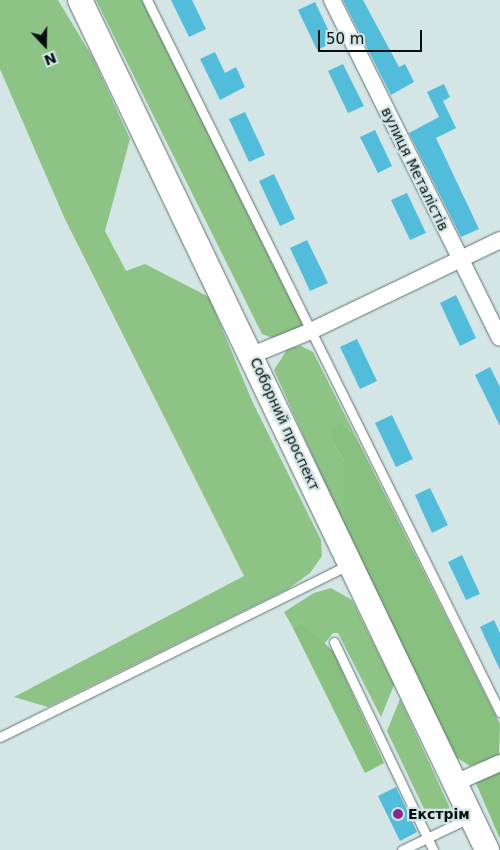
<!DOCTYPE html>
<meta charset="utf-8">
<style>
body{margin:0}
#map{position:relative;width:500px;height:850px;overflow:hidden;background:#d3e6e5;font-family:"DejaVu Sans",sans-serif}
div>[style]{position:absolute}
[style*='--x']{left:calc(var(--x)*1px);top:calc(var(--y)*1px);width:calc(var(--w)*1px);rotate:calc(var(--a)*1deg)}
.green>*{inset:0;background:#8dc385}
.forest>*{inset:0;background:#88c080}
.building>*{inset:0;background:#51bddb}
.roads{filter:drop-shadow(0 0 1px #617271) drop-shadow(0 0 1px #617271)}
.service>*{height:9px;margin:-4.5px;padding:0 4.5px;transform-origin:4.5px;border-radius:4.5px;background:#fff}
.minor>*{height:16px;margin:-8px;padding:0 8px;transform-origin:8px;border-radius:8px;background:#fff}
.secondary>*{height:24px;margin:-12px;padding:0 12px;transform-origin:12px;border-radius:12px;background:#fff}
.dots>*{width:14px;height:14px;translate:-50% -50%;box-sizing:border-box;border:2px solid #d3e6e5;border-radius:50%}
span{translate:-50% -50%;white-space:nowrap;text-align:center;line-height:1.15;-webkit-text-stroke:4.5px #d3e6e5;paint-order:stroke}
.street-label{font-size:14px;color:#090f0f}
.poi-label{font-size:14px;color:#090f0f;font-weight:700}
.left{translate:0 -50%;text-align:left}
.north{position:absolute;left:20px;top:20px;width:50px;height:50px;-webkit-text-stroke:4px #d3e6e5;paint-order:stroke;rotate:159deg;font-size:14px;font-weight:700;line-height:20px;text-align:center;color:#090f0f}
.north::after{content:'';display:block;margin:auto;width:18px;height:22px;background:#090f0f;clip-path:polygon(50% 0,100% 100%,50% 72%,0 100%)}
.scale{position:absolute;left:318px;top:30px;width:104px;height:22px;box-sizing:border-box;border:2px solid #090f0f;border-top:0;padding-left:6px;font-size:15px;line-height:18px;white-space:nowrap;color:#090f0f;-webkit-text-stroke:4px #d3e6e5;paint-order:stroke}
</style>
<div id="map">
<div class="green">
<i style="clip-path:polygon(0 0,58px 0,93px 58px,130px 139px,105px 231px,126px 271px,145px 264px,209px 297px,253px 403px,321px 540px,322px 556px,310px 573px,288px 589px,48px 707px,14px 697px,244px 576px,64px 217px,0 69px)"></i>
<i style="clip-path:polygon(96px 0,142px 0,305px 327px,275px 339px,262px 334px)"></i>
<i style="clip-path:polygon(301px 346px,313px 352px,356px 437px,341px 422px,333px 442px,344px 461px,352px 544px,274px 370px,288px 348px)"></i>
<i style="clip-path:polygon(331px 588px,352px 600px,394px 685px,381px 717px,338px 633px,333px 633px,324px 644px,301px 622px,293px 628px,284px 612px,314px 593px)"></i>
<i style="clip-path:polygon(400px 699px,449px 806px,450px 817px,441px 822px,427px 815px,387px 731px)"></i>
</div>
<div class="forest">
<i style="clip-path:polygon(341px 422px,356px 437px,500px 724px,499px 756px,470px 766px,456px 757px,352px 544px,344px 516px,344px 461px,333px 442px,331px 429px)"></i>
<i style="clip-path:polygon(301px 622px,333px 651px,384px 763px,365px 773px,293px 628px)"></i>
<i style="clip-path:polygon(500px 770px,500px 839px,475px 781px)"></i>
</div>
<div class="building">
<i style="clip-path:polygon(171px 0,192px 0,206px 29px,189px 37px)"></i>
<i style="clip-path:polygon(343px 0,363px 0,399px 67px,405px 64px,414px 82px,391px 95px)"></i>
<i style="clip-path:polygon(315px 2px,334px 42px,317px 50px,298px 10px)"></i>
<i style="clip-path:polygon(215px 52px,225px 73px,236px 67px,245px 87px,220px 100px,200px 59px)"></i>
<i style="clip-path:polygon(343px 64px,364px 106px,348px 113px,328px 71px)"></i>
<i style="clip-path:polygon(444px 84px,450px 97px,443px 101px,456px 128px,436px 138px,479px 229px,461px 237px,409px 133px,439px 117px,427px 92px)"></i>
<i style="clip-path:polygon(245px 112px,265px 155px,249px 162px,229px 119px)"></i>
<i style="clip-path:polygon(375px 130px,392px 166px,378px 173px,360px 137px)"></i>
<i style="clip-path:polygon(274px 174px,295px 219px,280px 226px,259px 181px)"></i>
<i style="clip-path:polygon(407px 193px,426px 233px,410px 240px,391px 200px)"></i>
<i style="clip-path:polygon(307px 240px,328px 283px,310px 291px,290px 248px)"></i>
<i style="clip-path:polygon(456px 295px,476px 338px,460px 346px,440px 303px)"></i>
<i style="clip-path:polygon(357px 339px,377px 381px,360px 389px,340px 347px)"></i>
<i style="clip-path:polygon(490px 367px,500px 387px,500px 426px,475px 375px)"></i>
<i style="clip-path:polygon(392px 415px,413px 459px,396px 467px,375px 423px)"></i>
<i style="clip-path:polygon(430px 488px,448px 525px,432px 533px,415px 495px)"></i>
<i style="clip-path:polygon(462px 555px,480px 594px,466px 600px,448px 562px)"></i>
<i style="clip-path:polygon(494px 620px,500px 633px,500px 670px,480px 627px)"></i>
<i style="clip-path:polygon(396px 787px,417px 832px,400px 841px,378px 796px)"></i>
</div>
<div class="roads">
<div class="service">
<i style="--x:147;--y:0;--w:795;--a:63.63"></i>
<i style="--x:334;--y:642;--w:230;--a:64.5"></i>
<i style="--x:0;--y:737;--w:390;--a:-26.3"></i>
<i style="--x:402;--y:850;--w:76;--a:-25.6"></i>
</div>
<div class="minor">
<i style="--x:332;--y:0;--w:377;--a:63.6"></i>
<i style="--x:252;--y:355;--w:64;--a:-22.1"></i>
<i style="--x:311;--y:331;--w:210;--a:-25.7"></i>
<i style="--x:455;--y:783;--w:49;--a:-24"></i>
</div>
<div class="secondary">
<i style="--x:80;--y:0;--w:942;--a:64.41"></i>
</div>
</div>
<div class="dots">
<i style="left:398px;top:814px;background:#882993"></i>
</div>
<div class="street-label">
<span style="left:415px;top:169px;rotate:64deg">вулиця Металістів</span>
<span style="left:285px;top:424px;rotate:65deg">Соборний проспект</span>
</div>
<div class="poi-label">
<span class="left" style="left:408px;top:814px">Екстрім</span>
</div>
<div class="north">N</div>
<div class="scale">50 m</div>
</div>
